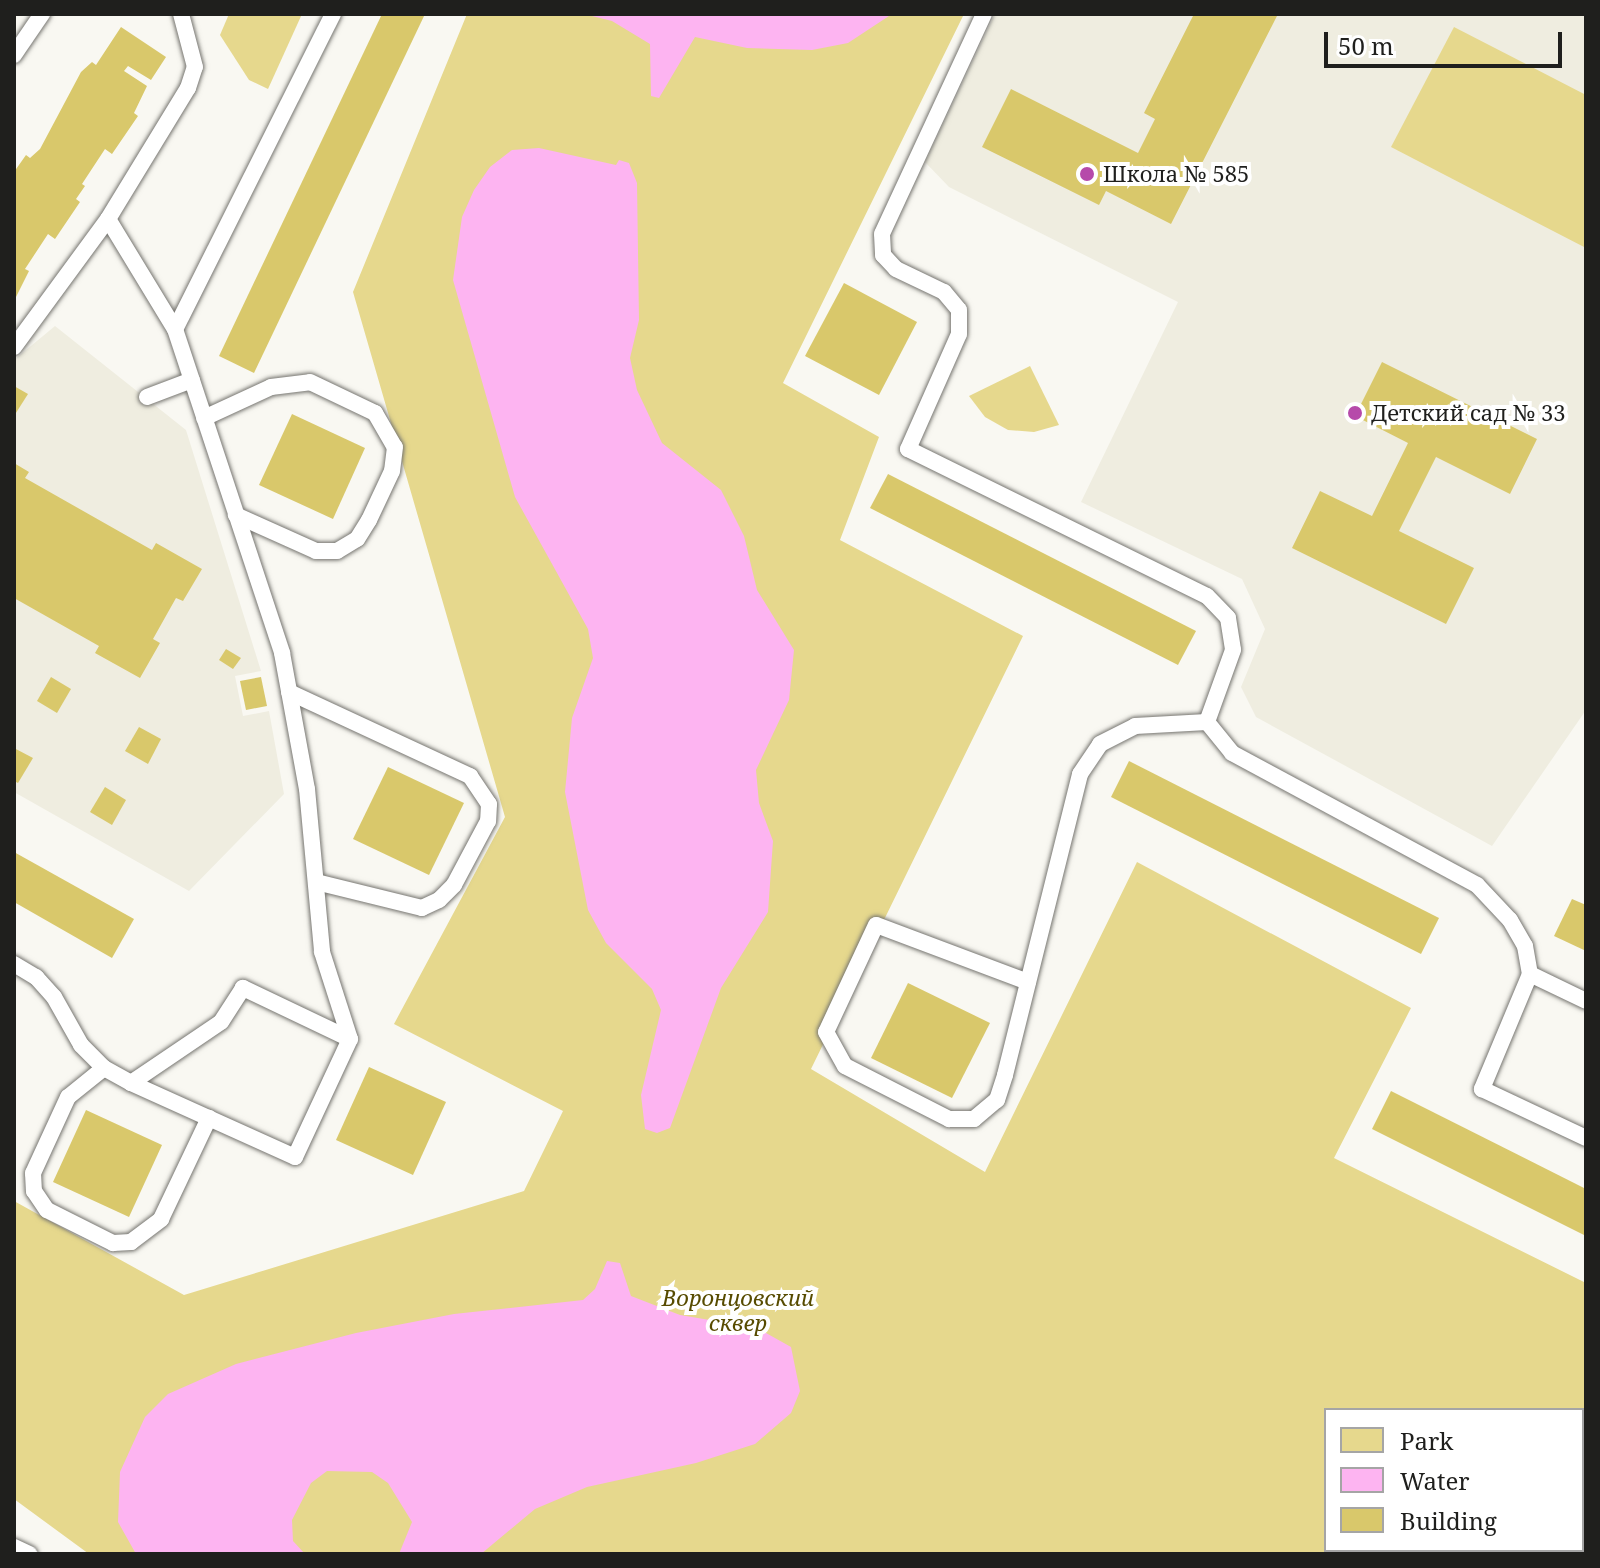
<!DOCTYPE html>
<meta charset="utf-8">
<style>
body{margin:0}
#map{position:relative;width:1600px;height:1568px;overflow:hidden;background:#f9f8f2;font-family:"Noto Serif",serif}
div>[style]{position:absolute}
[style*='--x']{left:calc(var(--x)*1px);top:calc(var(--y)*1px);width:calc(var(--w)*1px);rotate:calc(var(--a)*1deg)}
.built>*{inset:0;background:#efede0}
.green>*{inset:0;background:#e6d88d}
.water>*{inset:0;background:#fdb4f1}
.building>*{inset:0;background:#d9c86b}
.roads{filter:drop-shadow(0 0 2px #767570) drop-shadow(0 0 2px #767570)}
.service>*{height:16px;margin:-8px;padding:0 8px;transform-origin:8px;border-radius:8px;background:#fff}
.dots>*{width:22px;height:22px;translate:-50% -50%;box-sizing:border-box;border:4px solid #fff;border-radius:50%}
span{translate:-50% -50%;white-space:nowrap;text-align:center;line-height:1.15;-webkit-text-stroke:8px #fff;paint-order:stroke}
.poi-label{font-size:22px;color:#1f1f1d}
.left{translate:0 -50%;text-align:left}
.park-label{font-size:22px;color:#574b00;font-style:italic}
.frame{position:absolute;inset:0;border:16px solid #1f1f1d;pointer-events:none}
.legend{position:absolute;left:1324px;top:1408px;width:260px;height:144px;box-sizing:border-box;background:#fff;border:2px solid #a5a5a5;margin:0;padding:10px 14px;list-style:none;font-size:24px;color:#1f1f1d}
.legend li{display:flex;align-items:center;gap:16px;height:40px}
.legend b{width:40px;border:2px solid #a5a5a5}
.scale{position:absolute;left:1324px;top:32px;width:238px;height:36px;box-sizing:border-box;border:4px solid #1f1f1d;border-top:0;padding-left:10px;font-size:24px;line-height:28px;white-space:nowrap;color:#1f1f1d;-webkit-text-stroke:6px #fff;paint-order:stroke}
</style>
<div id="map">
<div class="built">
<i style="clip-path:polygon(995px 14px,1586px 14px,1586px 710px,1492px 846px,1256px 717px,1241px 687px,1265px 629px,1242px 579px,1081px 502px,1178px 302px,949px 187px,925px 162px)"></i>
<i style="clip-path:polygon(55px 326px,186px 430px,261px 671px,235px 676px,243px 716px,269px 711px,284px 794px,189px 891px,14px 792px,14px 360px)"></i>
</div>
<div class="green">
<i style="clip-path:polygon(229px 14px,302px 14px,268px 89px,249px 80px,220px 35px)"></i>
<i style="clip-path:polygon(evenodd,467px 14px,964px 14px,783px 383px,879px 437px,840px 540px,1023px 636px,811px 1069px,985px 1172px,1137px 862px,1411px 1008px,1334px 1158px,1586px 1283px,1586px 1554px,89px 1554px,14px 1499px,14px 1201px,184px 1295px,524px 1191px,563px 1111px,394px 1024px,505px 817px,353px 292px,467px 14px,1326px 1410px,1582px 1410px,1582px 1550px,1326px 1550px,1326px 1410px)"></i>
<i style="clip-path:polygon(1454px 27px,1586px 95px,1586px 248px,1391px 147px)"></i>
<i style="clip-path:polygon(1030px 366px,1059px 425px,1034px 432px,1008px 430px,985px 417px,969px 396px)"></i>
</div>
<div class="water">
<i style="clip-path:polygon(584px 14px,892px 14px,848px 43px,812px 50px,747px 48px,695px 37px,659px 98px,651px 96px,650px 44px,612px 21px)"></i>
<i style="clip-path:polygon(539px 148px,616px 165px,619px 160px,629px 163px,637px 183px,639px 320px,630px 358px,637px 390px,662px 443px,721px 490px,744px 536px,757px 590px,794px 650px,789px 700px,756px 770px,759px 803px,773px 841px,768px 912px,721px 988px,670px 1128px,657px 1133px,645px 1129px,641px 1095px,661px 1010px,652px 989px,606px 943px,588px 910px,565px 792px,572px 718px,593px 658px,588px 629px,515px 497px,453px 280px,462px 217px,474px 190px,490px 167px,512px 150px)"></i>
<i style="clip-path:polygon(607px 1261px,620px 1263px,631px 1296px,680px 1315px,757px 1328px,791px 1347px,800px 1391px,791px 1413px,755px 1444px,696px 1463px,587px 1487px,535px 1509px,481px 1554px,399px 1554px,412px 1522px,388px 1483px,372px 1472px,327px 1471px,311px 1483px,292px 1520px,293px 1541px,305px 1554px,136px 1554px,118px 1522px,120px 1472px,145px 1417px,168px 1394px,236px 1364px,356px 1333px,454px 1314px,583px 1300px,595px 1289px)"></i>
</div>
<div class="building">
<i style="clip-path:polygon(382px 14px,425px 14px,254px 373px,219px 356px)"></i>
<i style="clip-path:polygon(1194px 14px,1278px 14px,1171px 224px,1106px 191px,1099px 205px,982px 147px,1011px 89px,1138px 153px,1155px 119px,1144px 113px)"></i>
<i style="clip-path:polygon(121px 27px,166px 57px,151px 80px,128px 66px,124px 71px,147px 86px,134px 113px,138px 116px,112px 154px,105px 149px,82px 184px,85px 186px,76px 199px,80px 202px,55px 239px,48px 234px,25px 269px,29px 271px,14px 301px,14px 172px,26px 155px,30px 158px,40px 149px,81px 72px,92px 62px,96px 65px)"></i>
<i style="clip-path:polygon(844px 283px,917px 322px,879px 395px,805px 356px)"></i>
<i style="clip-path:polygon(1382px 362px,1537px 439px,1510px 494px,1436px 457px,1399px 531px,1474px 568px,1446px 624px,1292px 548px,1320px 491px,1372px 516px,1408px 443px,1355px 416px)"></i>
<i style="clip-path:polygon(14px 386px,28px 394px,14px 416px)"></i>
<i style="clip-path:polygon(292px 414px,365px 448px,333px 519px,259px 485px)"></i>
<i style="clip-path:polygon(14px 463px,29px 472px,25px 478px,152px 550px,156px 543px,202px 569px,183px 601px,176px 598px,153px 639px,160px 643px,140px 678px,95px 653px,99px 646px,14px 598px)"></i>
<i style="clip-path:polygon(888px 474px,1196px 631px,1178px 665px,870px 508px)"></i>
<i style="clip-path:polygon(226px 649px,241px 658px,233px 669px,219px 660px)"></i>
<i style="clip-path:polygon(51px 677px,71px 689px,57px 713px,37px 701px)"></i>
<i style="clip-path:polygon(261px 677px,267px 706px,246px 710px,240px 681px)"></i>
<i style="clip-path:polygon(139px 727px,161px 739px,148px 764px,125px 751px)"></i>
<i style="clip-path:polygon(14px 748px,33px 758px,18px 783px,14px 781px)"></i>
<i style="clip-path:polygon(1129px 761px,1439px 918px,1421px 954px,1111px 797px)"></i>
<i style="clip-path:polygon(388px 767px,464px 803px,429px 875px,353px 839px)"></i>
<i style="clip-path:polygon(105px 787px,126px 800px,112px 825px,90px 812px)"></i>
<i style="clip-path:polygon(14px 852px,134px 919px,112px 958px,14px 902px)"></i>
<i style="clip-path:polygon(1572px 899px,1586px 905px,1586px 951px,1554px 936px)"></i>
<i style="clip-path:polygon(908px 983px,990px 1023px,952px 1098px,871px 1058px)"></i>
<i style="clip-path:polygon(369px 1067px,446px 1102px,413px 1175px,336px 1140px)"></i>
<i style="clip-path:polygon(1391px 1091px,1586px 1189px,1586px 1236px,1372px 1129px)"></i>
<i style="clip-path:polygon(86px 1110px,162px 1145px,129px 1217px,53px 1182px)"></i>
</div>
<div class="roads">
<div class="service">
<i style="--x:333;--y:14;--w:352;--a:116.6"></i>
<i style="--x:175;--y:329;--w:341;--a:71.7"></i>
<i style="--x:282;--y:653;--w:138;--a:79.6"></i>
<i style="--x:307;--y:789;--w:164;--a:84.7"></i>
<i style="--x:322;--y:952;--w:91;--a:72.2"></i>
<i style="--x:984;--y:14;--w:242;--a:114.9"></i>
<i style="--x:882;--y:234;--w:21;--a:87"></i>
<i style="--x:883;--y:255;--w:19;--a:47"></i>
<i style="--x:896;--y:269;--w:53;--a:25.6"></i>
<i style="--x:944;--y:292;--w:23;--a:50"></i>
<i style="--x:959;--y:310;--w:24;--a:90"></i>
<i style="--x:959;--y:334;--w:126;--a:113.9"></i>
<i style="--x:908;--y:449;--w:333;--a:26.2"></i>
<i style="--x:1207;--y:596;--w:30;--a:46"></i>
<i style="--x:1228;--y:618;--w:32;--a:81"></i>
<i style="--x:1233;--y:650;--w:77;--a:109.9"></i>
<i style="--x:1207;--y:722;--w:40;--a:51"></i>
<i style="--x:1232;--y:753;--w:278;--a:28.3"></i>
<i style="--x:1477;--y:885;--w:48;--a:46.7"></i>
<i style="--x:1510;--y:920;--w:30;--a:60"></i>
<i style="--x:1525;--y:946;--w:28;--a:80"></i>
<i style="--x:1530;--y:974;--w:62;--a:25.7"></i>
<i style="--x:14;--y:55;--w:50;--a:-55.7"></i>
<i style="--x:108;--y:219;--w:129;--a:58.7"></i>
<i style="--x:14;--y:347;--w:159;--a:-53.7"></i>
<i style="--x:108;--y:219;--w:153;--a:-58.6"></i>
<i style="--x:188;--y:88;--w:22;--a:-72"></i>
<i style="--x:195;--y:67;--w:55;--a:-104.8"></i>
<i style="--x:147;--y:397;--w:48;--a:-20.7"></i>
<i style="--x:204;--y:418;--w:74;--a:-24.8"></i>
<i style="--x:271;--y:387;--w:39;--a:-7"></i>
<i style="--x:310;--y:382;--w:72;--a:25.5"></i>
<i style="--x:375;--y:413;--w:39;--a:60"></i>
<i style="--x:395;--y:447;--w:24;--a:97"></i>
<i style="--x:392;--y:471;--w:54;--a:115.1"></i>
<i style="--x:369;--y:520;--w:22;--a:122"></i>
<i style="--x:357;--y:539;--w:23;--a:149"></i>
<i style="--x:337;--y:551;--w:21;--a:180"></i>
<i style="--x:316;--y:551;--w:88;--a:-155.8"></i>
<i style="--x:289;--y:692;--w:200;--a:24.9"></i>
<i style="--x:470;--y:776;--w:34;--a:56"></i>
<i style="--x:489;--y:804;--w:17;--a:93"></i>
<i style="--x:488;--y:821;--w:72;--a:118"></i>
<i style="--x:454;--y:885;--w:21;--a:135"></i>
<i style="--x:439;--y:900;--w:19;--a:155"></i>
<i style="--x:422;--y:908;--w:109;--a:-166.2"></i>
<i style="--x:14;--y:964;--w:26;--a:31"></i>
<i style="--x:36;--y:977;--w:27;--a:48"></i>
<i style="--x:54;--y:997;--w:55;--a:60.6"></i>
<i style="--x:81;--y:1045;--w:33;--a:45"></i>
<i style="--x:104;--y:1068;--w:31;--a:29"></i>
<i style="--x:131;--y:1083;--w:180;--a:24.3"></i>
<i style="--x:295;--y:1157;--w:130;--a:-65"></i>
<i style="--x:350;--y:1039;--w:119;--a:-154.5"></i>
<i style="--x:243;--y:988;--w:40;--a:122.9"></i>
<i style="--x:221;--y:1022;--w:109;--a:145.9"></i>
<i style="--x:1530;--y:974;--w:125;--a:112.7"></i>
<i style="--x:1482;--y:1089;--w:115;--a:25.2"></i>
<i style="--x:1028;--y:982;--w:162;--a:-159.4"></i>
<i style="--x:876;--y:925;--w:118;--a:115"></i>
<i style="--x:826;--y:1032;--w:39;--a:61"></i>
<i style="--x:845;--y:1066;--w:117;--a:27"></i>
<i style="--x:949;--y:1119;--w:25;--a:0"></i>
<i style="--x:974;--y:1119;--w:30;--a:-40"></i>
<i style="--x:997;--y:1100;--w:26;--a:-72"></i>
<i style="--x:1005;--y:1075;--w:310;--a:-76"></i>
<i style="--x:1080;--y:774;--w:36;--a:-56"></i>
<i style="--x:1100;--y:744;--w:39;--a:-27"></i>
<i style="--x:1135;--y:726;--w:72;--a:-3.2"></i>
<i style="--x:104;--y:1068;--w:46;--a:141.1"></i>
<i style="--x:68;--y:1097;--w:84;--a:114.7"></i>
<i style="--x:33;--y:1173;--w:18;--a:87"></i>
<i style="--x:34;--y:1191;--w:23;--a:56"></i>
<i style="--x:47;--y:1210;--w:74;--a:26.6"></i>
<i style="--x:113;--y:1243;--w:18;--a:-3"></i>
<i style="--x:131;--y:1242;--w:38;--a:-37"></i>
<i style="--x:161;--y:1219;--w:112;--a:-64.6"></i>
<i style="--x:14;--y:1547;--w:17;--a:25"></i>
</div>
</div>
<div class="dots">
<i style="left:1087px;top:174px;background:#b64aaa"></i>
<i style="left:1355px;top:413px;background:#b64aaa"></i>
</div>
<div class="poi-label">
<span class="left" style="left:1103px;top:174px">Школа № 585</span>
<span class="left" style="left:1371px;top:413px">Детский сад № 33</span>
</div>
<div class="park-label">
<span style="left:738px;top:1310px">Воронцовский<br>сквер</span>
</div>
<div class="frame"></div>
<ul class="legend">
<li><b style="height:22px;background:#e6d88d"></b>Park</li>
<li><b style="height:22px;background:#fdb4f1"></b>Water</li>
<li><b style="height:22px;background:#d9c86b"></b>Building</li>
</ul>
<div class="scale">50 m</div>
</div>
